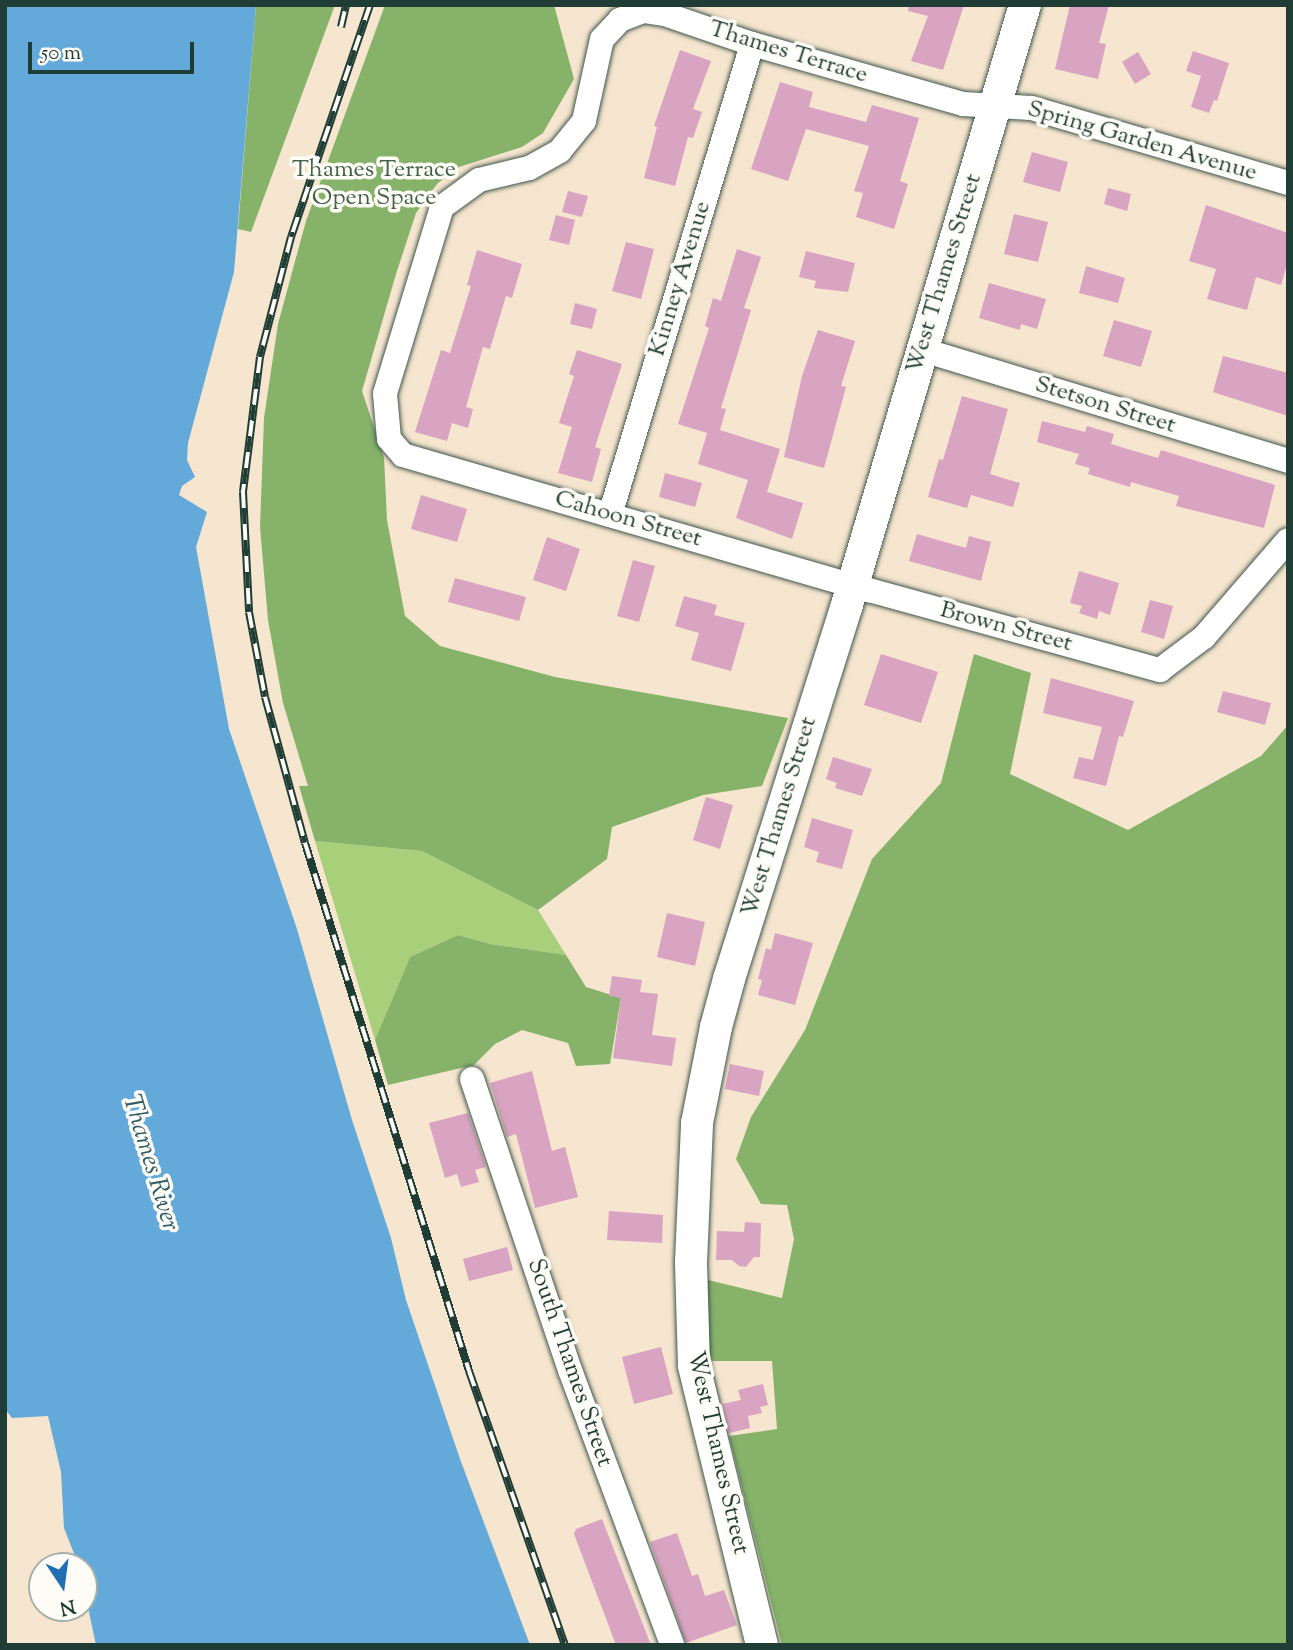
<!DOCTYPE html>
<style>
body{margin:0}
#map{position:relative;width:1293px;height:1650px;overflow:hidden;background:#f6e5cf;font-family:"Sorts Mill Goudy",serif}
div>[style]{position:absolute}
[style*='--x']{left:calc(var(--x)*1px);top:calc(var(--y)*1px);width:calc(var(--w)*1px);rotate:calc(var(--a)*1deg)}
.green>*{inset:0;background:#a8d07a}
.forest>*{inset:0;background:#86b26a}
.water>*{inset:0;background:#63a9d9}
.building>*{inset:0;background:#d9a3c2}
.roads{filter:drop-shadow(0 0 2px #3f564b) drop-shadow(0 0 2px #3f564b)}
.minor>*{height:24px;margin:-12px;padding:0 12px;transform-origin:12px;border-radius:12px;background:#fff}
.major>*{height:32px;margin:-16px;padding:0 16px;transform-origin:16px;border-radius:16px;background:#fff}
.rail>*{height:8px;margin-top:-4px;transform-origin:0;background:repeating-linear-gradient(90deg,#fdfcf7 0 16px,#1f3d34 0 32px);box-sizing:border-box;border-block:2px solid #1f3d34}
span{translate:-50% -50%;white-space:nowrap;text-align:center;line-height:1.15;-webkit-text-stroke:7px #fdfcf7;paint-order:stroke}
.street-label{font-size:24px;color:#1f3d34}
.park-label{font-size:24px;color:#416246}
.water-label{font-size:26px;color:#335d66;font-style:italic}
.frame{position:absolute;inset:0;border:7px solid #1f3d34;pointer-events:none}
.north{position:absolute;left:28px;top:1552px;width:70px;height:70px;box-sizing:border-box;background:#fdfcf7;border:2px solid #a4b0a9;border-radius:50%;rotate:167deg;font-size:19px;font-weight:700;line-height:28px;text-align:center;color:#1f3d34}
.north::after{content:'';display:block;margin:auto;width:24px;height:32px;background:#1f6fb2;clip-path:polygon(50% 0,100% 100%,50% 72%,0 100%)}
.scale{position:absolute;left:28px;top:42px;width:166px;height:32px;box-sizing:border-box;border:4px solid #1f3d34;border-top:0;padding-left:9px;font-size:21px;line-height:24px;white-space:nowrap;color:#1f3d34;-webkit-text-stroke:5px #fdfcf7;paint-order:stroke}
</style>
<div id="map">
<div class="green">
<i style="clip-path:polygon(315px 841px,422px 851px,538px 910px,566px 955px,490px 944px,458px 935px,410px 957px,375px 1040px)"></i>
</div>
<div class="forest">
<i style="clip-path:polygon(256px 5px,335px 5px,251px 232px,238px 229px)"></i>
<i style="clip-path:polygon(385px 5px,554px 5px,574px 79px,543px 133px,522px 147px,459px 167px,437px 184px,416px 213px,396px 274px,362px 391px,384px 457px,387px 520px,405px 616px,440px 646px,555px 677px,788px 718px,762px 786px,703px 795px,612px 827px,607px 859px,538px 910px,422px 851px,315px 841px,299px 786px,308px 786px,283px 703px,268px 620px,260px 527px,264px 418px,278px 324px,306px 221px)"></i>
<i style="clip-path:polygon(974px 654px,1031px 673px,1010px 774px,1128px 830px,1261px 756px,1288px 725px,1288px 1645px,782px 1645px,729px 1436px,777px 1429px,772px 1361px,709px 1361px,708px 1280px,782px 1298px,794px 1239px,787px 1205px,761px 1204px,736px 1159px,751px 1117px,805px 1030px,872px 859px,941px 783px)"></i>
<i style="clip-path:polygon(458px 935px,490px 944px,566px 955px,586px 987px,621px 998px,610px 1064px,576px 1066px,568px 1043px,522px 1030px,495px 1044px,474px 1065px,388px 1085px,375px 1040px,410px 957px)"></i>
</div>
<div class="water">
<i style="clip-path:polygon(5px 5px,256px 5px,234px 272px,188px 443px,187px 460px,195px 477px,182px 486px,179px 495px,207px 512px,196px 547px,229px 729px,297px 929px,352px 1120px,391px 1238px,406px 1300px,460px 1459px,530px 1645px,96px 1645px,84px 1589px,84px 1566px,79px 1566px,64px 1528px,61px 1472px,48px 1416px,12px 1418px,5px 1409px)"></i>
</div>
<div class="building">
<i style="clip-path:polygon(909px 5px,964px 5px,943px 70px,911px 61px,928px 16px,908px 11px)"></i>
<i style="clip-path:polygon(1070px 5px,1109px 5px,1099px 43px,1106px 44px,1098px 79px,1055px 69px)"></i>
<i style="clip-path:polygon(680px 50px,711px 61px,693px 109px,702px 112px,693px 138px,688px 137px,675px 186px,644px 178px,657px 127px,654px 126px)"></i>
<i style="clip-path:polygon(1193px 51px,1229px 63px,1217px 101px,1214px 100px,1209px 113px,1191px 107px,1201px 76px,1186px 71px)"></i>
<i style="clip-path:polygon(1138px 52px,1151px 74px,1135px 84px,1122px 62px)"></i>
<i style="clip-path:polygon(780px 82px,813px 92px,809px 107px,866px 122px,872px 105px,919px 118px,900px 181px,908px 184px,894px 229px,856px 217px,863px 193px,854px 191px,869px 146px,806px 129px,788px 181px,751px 169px)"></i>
<i style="clip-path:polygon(1032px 152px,1068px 162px,1060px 192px,1023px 182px)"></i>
<i style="clip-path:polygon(1108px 188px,1131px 194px,1127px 211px,1104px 204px)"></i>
<i style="clip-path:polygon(568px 191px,588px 196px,582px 217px,562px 212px)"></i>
<i style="clip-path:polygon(1206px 205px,1288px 233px,1288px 261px,1281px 285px,1256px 277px,1247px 310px,1207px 299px,1216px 269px,1189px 261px)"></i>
<i style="clip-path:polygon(1014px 214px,1048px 222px,1038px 262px,1004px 254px)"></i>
<i style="clip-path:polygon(556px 215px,575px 220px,569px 245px,549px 240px)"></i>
<i style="clip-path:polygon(626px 242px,654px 249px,641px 299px,612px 291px)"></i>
<i style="clip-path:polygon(737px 249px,761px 257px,744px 308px,751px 310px,721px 408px,726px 409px,720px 430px,780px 449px,767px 492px,803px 503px,792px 539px,736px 518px,748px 480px,698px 464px,707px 433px,678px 424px,709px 328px,705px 326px,713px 298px,721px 301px)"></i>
<i style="clip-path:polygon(477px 250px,522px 264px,512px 298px,506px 296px,490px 349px,483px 347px,466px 407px,473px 409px,468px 428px,452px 423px,447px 441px,415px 432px,441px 350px,450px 353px,471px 286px,467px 285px)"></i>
<i style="clip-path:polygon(806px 251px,855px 263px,848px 292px,814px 288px,816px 281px,799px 277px)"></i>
<i style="clip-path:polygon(1086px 266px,1125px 278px,1118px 303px,1079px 293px)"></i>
<i style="clip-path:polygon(989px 283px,1046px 299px,1037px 329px,1021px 324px,1020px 330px,979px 318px)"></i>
<i style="clip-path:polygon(575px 303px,597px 309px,592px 329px,570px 324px)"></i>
<i style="clip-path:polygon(1114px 320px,1152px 331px,1141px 367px,1103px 356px)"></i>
<i style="clip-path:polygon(818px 330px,855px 341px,841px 386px,846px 387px,824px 468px,784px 457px,802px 376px)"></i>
<i style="clip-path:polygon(577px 350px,622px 364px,595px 447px,601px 449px,592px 482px,558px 473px,572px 427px,559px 423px,574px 376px,569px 374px)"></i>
<i style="clip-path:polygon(1223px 356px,1288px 373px,1288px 416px,1213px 392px)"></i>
<i style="clip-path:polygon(962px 396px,1008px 409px,990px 474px,1020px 483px,1013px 507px,971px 495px,967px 508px,928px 497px,939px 459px,943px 460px)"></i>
<i style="clip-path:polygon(1042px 421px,1085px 432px,1087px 426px,1114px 434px,1111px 444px,1158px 458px,1161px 450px,1275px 485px,1264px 528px,1176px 506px,1179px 496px,1131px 482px,1130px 487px,1088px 474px,1090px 468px,1075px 464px,1079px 454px,1037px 442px)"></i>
<i style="clip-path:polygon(665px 473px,702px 483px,695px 507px,659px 497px)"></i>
<i style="clip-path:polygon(421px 495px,467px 509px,457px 542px,411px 529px)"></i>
<i style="clip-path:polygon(917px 534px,966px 548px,969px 536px,991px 542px,981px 581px,909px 561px)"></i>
<i style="clip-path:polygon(547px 537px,580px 549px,566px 591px,533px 580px)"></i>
<i style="clip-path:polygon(633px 560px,655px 566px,639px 622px,617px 616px)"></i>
<i style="clip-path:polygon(1079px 571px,1119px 583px,1110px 615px,1099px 611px,1097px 619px,1079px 613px,1082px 606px,1070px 603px)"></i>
<i style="clip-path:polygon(455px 578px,526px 597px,519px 621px,448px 602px)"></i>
<i style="clip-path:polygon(684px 596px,717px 605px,714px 615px,745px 623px,731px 671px,691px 660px,699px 633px,675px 626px)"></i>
<i style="clip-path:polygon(1150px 600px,1173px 606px,1164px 639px,1141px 632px)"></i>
<i style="clip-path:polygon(881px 654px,938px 672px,921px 723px,864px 705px)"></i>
<i style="clip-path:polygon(1051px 678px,1134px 701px,1123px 737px,1119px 736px,1106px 786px,1073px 778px,1079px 757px,1093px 760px,1102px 727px,1043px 713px)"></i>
<i style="clip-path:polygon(1223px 691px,1271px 703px,1265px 725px,1217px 712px)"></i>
<i style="clip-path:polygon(833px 757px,872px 769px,862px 796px,835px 788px,837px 783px,826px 779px)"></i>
<i style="clip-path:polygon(706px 797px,733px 805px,720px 849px,693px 840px)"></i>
<i style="clip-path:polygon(812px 818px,853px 830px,842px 869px,816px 862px,819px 852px,804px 847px)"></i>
<i style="clip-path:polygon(667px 913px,705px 922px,695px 966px,657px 957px)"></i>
<i style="clip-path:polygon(775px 933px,813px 943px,795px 1005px,758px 995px,762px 980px,758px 979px,766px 948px,771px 950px)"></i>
<i style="clip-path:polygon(612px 976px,642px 980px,640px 992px,658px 994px,652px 1035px,676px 1038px,672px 1066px,613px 1058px,621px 998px,609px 996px)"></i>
<i style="clip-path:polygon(730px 1064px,764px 1071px,759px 1096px,725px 1089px)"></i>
<i style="clip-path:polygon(532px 1071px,552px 1151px,565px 1147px,578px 1197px,535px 1208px,516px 1134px,507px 1137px,490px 1083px)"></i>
<i style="clip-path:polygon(468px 1113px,486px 1167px,475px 1170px,479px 1182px,461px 1187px,457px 1174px,445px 1178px,429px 1123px)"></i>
<i style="clip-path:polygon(609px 1211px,663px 1215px,662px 1243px,607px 1240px)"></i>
<i style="clip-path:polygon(745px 1222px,761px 1223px,760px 1257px,754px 1257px,746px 1267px,739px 1266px,732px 1260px,716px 1260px,717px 1231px,744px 1232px)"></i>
<i style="clip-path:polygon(507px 1247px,513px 1270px,469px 1281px,463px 1259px)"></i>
<i style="clip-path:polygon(661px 1347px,673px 1394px,634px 1404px,622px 1357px)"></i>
<i style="clip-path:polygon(763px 1384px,768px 1405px,760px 1407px,762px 1413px,748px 1416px,750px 1428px,729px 1433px,722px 1404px,741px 1400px,738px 1390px)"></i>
<i style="clip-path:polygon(602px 1519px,651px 1645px,616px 1645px,574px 1534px,576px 1529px)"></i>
<i style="clip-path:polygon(677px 1533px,692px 1576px,698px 1574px,705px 1596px,724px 1590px,737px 1625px,686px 1643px,650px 1542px)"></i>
</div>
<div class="roads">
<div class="minor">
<i style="--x:1288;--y:183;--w:268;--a:-163.7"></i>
<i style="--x:1031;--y:108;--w:68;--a:-176.6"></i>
<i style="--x:963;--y:104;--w:219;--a:-164.1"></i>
<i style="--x:752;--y:44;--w:92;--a:-161"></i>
<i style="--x:665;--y:14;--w:22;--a:-172"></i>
<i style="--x:643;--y:11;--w:25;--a:159"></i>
<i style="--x:620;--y:20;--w:26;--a:133"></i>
<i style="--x:602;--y:39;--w:84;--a:102.4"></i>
<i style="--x:584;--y:121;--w:38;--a:129"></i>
<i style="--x:560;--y:151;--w:35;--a:151"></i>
<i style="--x:529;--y:168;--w:51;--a:166.5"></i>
<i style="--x:479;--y:180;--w:46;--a:143.9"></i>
<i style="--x:442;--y:207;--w:195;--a:107"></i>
<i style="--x:385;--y:394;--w:45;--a:84.9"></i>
<i style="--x:389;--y:439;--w:21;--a:49"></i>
<i style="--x:403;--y:455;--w:485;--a:16.2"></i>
<i style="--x:869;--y:590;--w:302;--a:15.4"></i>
<i style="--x:1160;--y:670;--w:55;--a:-36.9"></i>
<i style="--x:1204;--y:637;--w:128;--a:-49.1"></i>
<i style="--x:923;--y:350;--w:382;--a:16.9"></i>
<i style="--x:610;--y:515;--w:492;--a:-73.2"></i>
<i style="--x:472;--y:1079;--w:307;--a:71.4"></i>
<i style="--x:570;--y:1370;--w:293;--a:69.6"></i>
</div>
<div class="major">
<i style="--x:762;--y:1645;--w:288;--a:-103.7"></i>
<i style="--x:694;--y:1365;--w:103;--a:-91.7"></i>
<i style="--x:691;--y:1262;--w:139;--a:-87.5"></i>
<i style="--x:697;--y:1123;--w:98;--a:-78.8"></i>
<i style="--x:716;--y:1027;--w:50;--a:-74.8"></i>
<i style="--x:729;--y:979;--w:389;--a:-72.5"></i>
<i style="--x:846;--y:608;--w:629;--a:-73.47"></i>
</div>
</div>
<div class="rail">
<i style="--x:370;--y:5;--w:245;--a:108.8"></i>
<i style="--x:291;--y:237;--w:124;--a:104.5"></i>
<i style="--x:260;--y:357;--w:136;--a:97.2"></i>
<i style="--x:243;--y:492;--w:120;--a:87.1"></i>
<i style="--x:249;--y:612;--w:86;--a:79.3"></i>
<i style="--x:265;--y:697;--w:151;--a:74.7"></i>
<i style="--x:305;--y:843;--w:553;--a:72.74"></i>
<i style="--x:469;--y:1371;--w:290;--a:70.7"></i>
<i style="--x:341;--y:27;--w:23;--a:-77"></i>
</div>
<div class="street-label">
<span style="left:788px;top:53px;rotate:17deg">Thames Terrace</span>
<span style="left:1142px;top:142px;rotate:16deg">Spring Garden Avenue</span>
<span style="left:945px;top:274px;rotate:-73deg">West Thames Street</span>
<span style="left:681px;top:279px;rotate:-73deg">Kinney Avenue</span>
<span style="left:1105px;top:406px;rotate:17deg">Stetson Street</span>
<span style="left:628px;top:520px;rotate:16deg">Cahoon Street</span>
<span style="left:1006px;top:628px;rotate:15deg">Brown Street</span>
<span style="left:780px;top:817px;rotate:-73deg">West Thames Street</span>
<span style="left:569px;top:1363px;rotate:71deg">South Thames Street</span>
<span style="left:717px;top:1453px;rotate:77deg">West Thames Street</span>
</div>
<div class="park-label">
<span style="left:374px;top:185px">Thames Terrace<br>Open Space</span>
</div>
<div class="water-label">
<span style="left:150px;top:1163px;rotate:73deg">Thames River</span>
</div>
<div class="frame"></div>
<div class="north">N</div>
<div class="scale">50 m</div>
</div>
